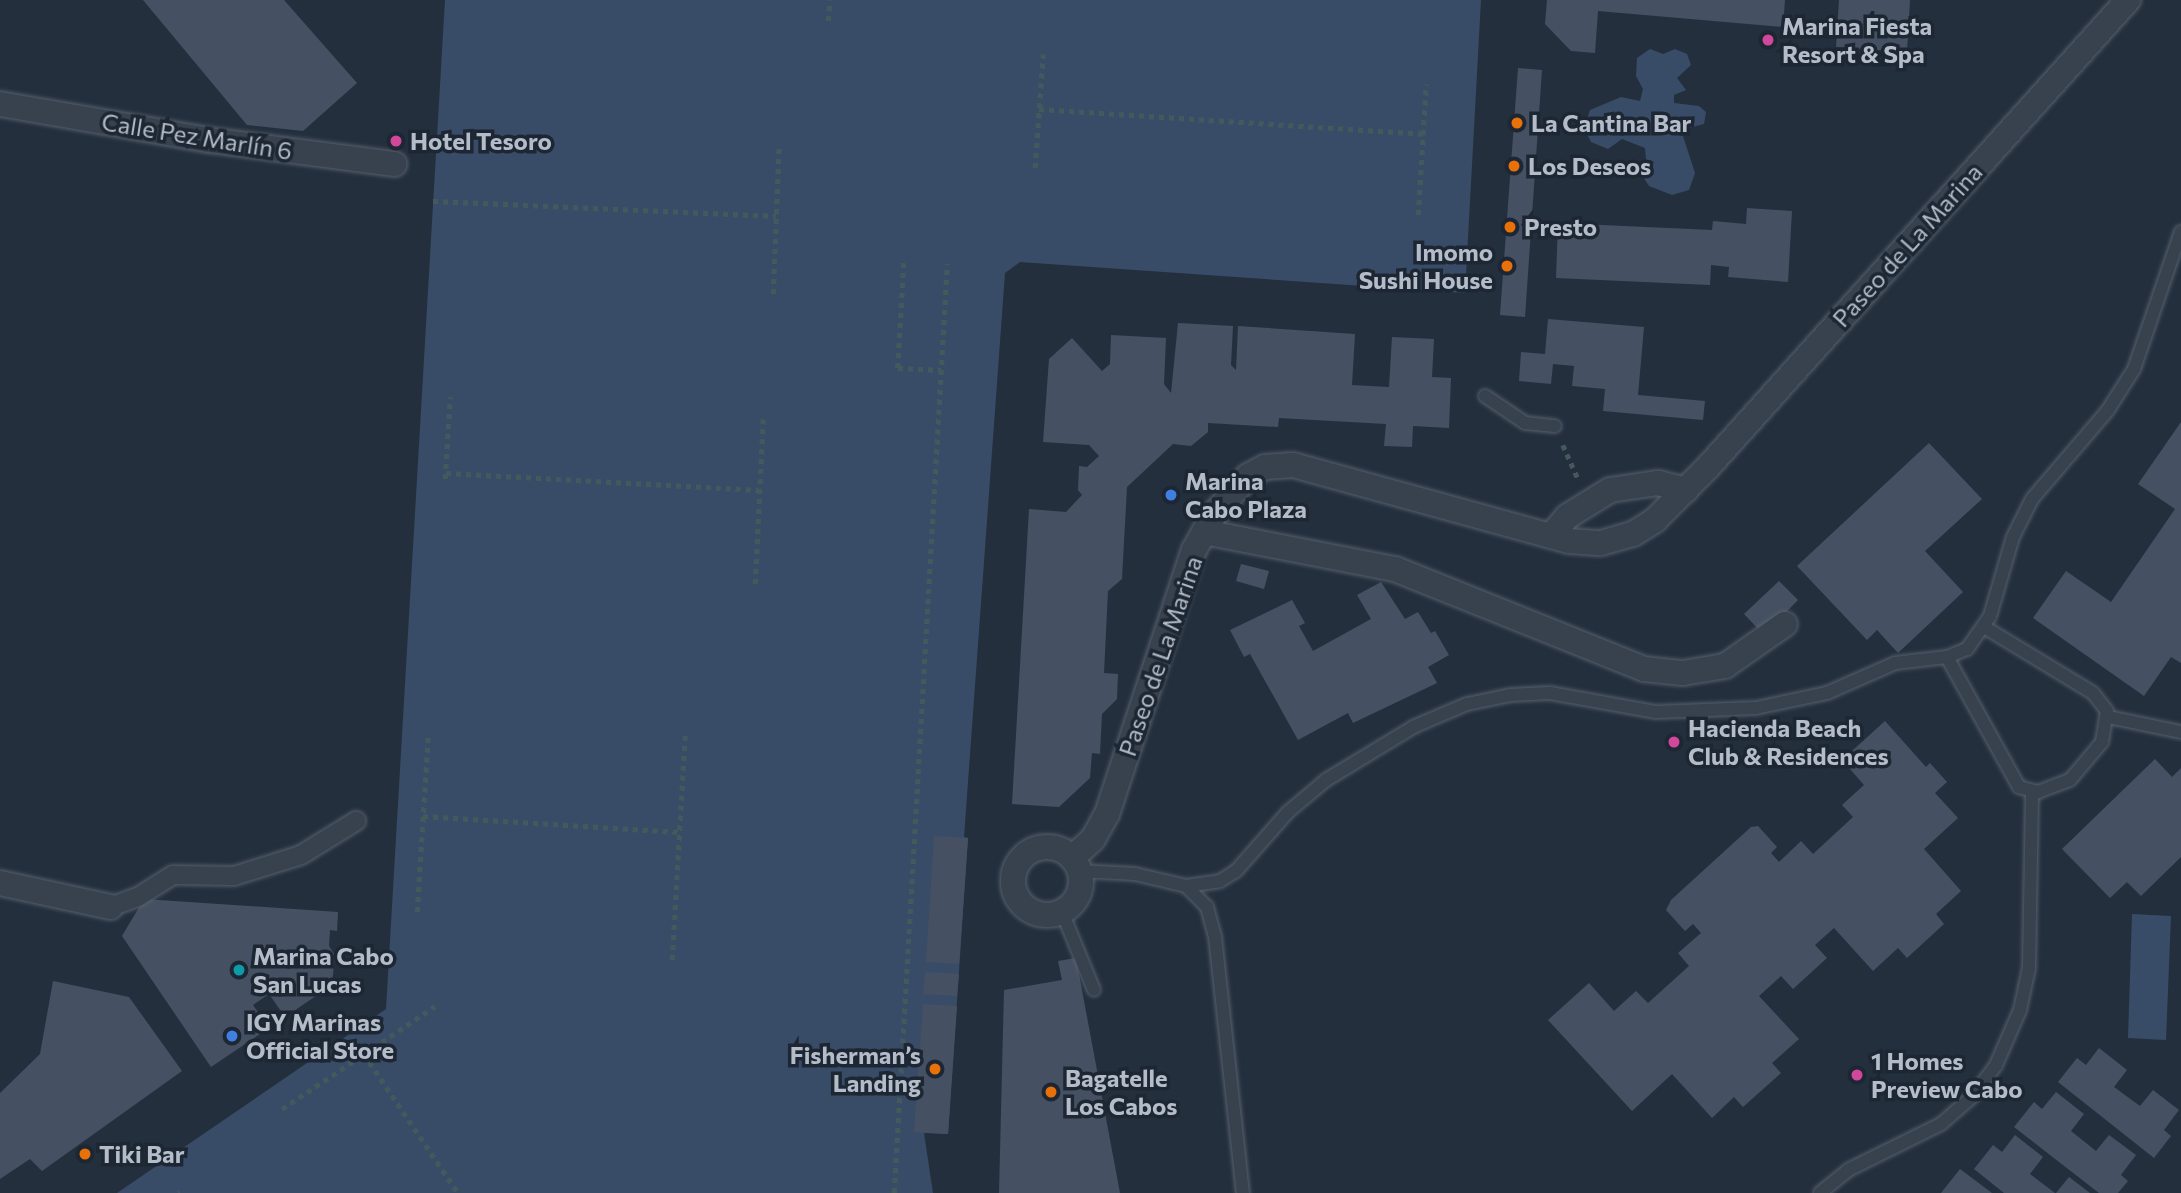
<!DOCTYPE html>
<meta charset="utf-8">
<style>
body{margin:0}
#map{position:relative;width:2181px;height:1193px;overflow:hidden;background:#242f3e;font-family:Commissioner,sans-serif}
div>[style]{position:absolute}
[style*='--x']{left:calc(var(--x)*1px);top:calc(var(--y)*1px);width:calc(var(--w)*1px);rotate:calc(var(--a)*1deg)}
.water>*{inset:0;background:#394c67}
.building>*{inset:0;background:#455162}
.path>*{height:4.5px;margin-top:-2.25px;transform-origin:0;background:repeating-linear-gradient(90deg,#44595c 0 5px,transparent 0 10px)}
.roads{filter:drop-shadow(0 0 2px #565f6c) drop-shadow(0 0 2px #565f6c)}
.service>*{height:12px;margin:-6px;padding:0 6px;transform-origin:6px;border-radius:6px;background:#38414e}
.pedestrian>*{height:18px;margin:-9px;padding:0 9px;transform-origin:9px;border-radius:9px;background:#38414e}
.minor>*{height:24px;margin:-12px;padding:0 12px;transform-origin:12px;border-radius:12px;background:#38414e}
.minor>.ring{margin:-12px;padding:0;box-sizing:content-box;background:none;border:24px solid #38414e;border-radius:50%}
.dots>*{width:19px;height:19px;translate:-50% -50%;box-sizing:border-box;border:4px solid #1d2633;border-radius:50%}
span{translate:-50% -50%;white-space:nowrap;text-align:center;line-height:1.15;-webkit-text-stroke:7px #1d2633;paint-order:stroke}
.poi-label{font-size:24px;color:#b4bcc9;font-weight:700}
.left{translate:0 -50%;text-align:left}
.right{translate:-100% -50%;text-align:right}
.street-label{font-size:24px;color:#b4bcc9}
</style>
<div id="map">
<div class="water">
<i style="clip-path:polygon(445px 0,1481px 0,1465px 293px,1020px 262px,1005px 273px,964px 837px,968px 838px,948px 1134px,924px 1133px,933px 1193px,117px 1193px,386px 1009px)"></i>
<i style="clip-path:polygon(1650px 49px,1663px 54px,1675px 49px,1687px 54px,1691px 65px,1677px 78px,1686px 90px,1674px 95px,1674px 103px,1699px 106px,1706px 112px,1704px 124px,1681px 130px,1695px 173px,1689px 190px,1672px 195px,1649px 186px,1639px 171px,1646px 160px,1645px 148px,1622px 139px,1608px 149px,1591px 142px,1584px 128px,1590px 110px,1621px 97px,1640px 101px,1643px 89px,1636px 76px,1637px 58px)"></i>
<i style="clip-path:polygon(2132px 914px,2171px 916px,2166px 1040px,2128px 1038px)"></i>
</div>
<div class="building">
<i style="clip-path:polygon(143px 0,284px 0,357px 83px,303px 131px,247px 125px)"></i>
<i style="clip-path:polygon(1547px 0,1785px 0,1783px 27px,1598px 11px,1595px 53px,1571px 51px,1545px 24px)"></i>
<i style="clip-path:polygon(1839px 0,1910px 0,1907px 52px,1836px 47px)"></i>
<i style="clip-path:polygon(1518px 68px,1542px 70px,1525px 317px,1500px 315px)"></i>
<i style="clip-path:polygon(1747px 208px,1792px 211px,1788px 282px,1728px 277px,1729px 267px,1711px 265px,1710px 285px,1556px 278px,1558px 223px,1712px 230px,1713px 221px,1746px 224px)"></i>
<i style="clip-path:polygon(1548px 319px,1644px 327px,1638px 395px,1705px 401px,1703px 420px,1603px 411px,1605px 389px,1572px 386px,1574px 366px,1553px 364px,1551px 384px,1519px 381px,1521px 352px,1545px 354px)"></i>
<i style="clip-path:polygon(1178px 323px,1233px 326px,1231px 365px,1236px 370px,1238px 326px,1355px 334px,1352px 385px,1389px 387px,1392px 337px,1434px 339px,1432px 377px,1451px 378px,1449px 428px,1413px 426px,1412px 447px,1384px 446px,1386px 424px,1279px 418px,1278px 427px,1208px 423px,1208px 432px,1191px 446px,1173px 444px,1127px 487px,1122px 579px,1108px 591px,1104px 673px,1118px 674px,1117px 699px,1102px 714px,1100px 754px,1092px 753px,1090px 778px,1059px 807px,1012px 804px,1029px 509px,1066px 512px,1082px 495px,1078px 490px,1079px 466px,1087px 467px,1099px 456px,1089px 445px,1043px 442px,1049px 359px,1072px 338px,1102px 371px,1110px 364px,1111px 335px,1166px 338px,1164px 384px,1171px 393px)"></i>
<i style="clip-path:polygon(2181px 422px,2181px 663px,2171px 657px,2144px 696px,2033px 618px,2066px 571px,2111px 602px,2175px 509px,2138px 484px)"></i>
<i style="clip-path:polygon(1929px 443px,1982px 499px,1925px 551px,1963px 592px,1898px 653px,1877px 630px,1867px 640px,1797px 566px)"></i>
<i style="clip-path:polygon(1241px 564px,1269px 571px,1264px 589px,1236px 581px)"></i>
<i style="clip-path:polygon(1779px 581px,1798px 600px,1764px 635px,1744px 614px)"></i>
<i style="clip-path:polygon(1381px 582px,1405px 619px,1418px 612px,1431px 633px,1435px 631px,1449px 655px,1428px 667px,1437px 683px,1353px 723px,1348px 713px,1298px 740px,1250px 654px,1244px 657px,1230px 630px,1292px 600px,1305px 623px,1299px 626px,1313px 651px,1371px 619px,1357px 595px)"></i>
<i style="clip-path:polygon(1885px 721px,1926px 767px,1930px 763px,1947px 782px,1935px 793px,1958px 818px,1924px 849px,1961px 891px,1936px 914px,1944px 924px,1907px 958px,1898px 948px,1873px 971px,1834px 928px,1815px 945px,1827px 958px,1793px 989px,1781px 976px,1759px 996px,1799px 1039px,1772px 1063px,1781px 1073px,1743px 1107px,1734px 1097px,1712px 1118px,1672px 1074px,1632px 1111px,1548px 1020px,1589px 983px,1614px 1011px,1636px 991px,1648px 1003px,1689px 966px,1678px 953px,1701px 933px,1693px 924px,1685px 931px,1666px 910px,1671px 900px,1751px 827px,1758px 826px,1777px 847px,1771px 853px,1779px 862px,1801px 841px,1813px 854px,1853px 817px,1842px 805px,1864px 785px,1842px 760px)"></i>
<i style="clip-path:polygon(2155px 759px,2172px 777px,2181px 768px,2181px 857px,2141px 896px,2127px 882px,2110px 898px,2062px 849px)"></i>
<i style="clip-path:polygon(934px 836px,968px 838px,959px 964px,926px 962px)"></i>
<i style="clip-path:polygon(144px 899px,338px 912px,337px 931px,330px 930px,329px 946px,335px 955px,332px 985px,285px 1017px,269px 994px,253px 1005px,269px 1028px,211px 1067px,122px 936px)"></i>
<i style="clip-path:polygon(1076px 958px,1120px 1193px,999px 1193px,1004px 990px,1062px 980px,1058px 961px)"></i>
<i style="clip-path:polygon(925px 972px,959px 974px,957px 996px,923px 994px)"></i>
<i style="clip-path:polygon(53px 981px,129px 997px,182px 1071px,42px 1171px,30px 1159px,0 1179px,0 1093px,40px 1054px)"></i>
<i style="clip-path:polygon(923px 1004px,957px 1006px,948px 1134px,914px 1132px)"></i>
<i style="clip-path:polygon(2099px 1048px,2127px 1070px,2114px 1087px,2140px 1106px,2153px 1090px,2179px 1110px,2164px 1130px,2171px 1136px,2154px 1158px,2058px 1082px,2077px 1058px,2086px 1065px)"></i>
<i style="clip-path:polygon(2056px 1092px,2084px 1114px,2071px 1131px,2096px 1151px,2109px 1135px,2136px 1155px,2121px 1175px,2128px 1181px,2118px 1193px,2099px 1193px,2014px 1127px,2034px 1102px,2042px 1109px)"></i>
<i style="clip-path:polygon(2015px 1135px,2043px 1157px,2030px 1174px,2055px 1193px,2004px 1193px,1974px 1169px,1993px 1145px,2002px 1152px)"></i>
<i style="clip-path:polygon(1960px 1169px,1992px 1193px,1941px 1193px)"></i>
<i style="clip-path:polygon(2069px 1177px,2090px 1193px,2056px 1193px)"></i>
</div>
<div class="path">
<i style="--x:828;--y:21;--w:21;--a:-85"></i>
<i style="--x:1039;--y:109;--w:385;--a:3.7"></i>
<i style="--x:1035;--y:168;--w:114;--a:-86"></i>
<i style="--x:433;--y:201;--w:343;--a:2.5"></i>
<i style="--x:1418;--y:215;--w:131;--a:-86.5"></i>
<i style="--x:904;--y:263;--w:105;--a:93.3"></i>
<i style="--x:898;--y:368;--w:43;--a:2.7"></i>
<i style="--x:773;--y:294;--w:150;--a:-87.7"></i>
<i style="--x:1563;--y:445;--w:36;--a:66"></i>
<i style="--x:446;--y:473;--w:313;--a:3.1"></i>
<i style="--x:445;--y:479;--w:82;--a:-86.5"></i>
<i style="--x:755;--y:584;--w:165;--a:-87.2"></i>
<i style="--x:423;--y:816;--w:256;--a:3.6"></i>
<i style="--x:417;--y:912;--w:176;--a:-86.4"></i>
<i style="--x:672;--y:960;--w:225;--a:-86.7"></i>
<i style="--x:364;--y:1054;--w:168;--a:55.9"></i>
<i style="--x:282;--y:1109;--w:184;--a:-33.9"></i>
<i style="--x:178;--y:1193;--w:2;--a:-27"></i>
<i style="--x:894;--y:1193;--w:931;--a:-86.73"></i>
</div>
<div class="roads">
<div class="service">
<i style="--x:1485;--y:396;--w:48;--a:34"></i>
<i style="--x:1525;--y:423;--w:30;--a:6"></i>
<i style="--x:1947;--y:657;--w:149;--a:61"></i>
<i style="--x:2019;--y:787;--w:20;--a:15"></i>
<i style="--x:2038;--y:792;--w:34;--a:-21"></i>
<i style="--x:2070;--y:780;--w:50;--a:-49.9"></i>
<i style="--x:2102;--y:742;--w:31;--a:-81"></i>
<i style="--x:2107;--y:711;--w:23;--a:-128"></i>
<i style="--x:2093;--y:693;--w:127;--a:-148.8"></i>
<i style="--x:2109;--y:717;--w:74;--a:11.8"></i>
<i style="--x:1080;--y:871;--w:55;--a:3.1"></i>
<i style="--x:1135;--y:874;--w:52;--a:13.2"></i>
<i style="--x:1186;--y:886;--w:34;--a:-8"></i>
<i style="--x:1220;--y:881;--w:19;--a:-32"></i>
<i style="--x:1236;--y:871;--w:79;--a:-48.6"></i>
<i style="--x:1288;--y:812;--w:50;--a:-40.1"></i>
<i style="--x:1326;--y:780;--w:102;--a:-31.3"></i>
<i style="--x:1413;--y:727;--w:59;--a:-23.1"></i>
<i style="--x:1467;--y:704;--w:44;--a:-11.8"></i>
<i style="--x:1510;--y:695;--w:40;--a:-2.9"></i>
<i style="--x:1550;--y:693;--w:108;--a:10.2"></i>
<i style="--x:1656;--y:712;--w:100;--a:-2.3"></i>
<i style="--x:1756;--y:708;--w:73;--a:-11.9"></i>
<i style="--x:1827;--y:693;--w:74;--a:-23.8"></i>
<i style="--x:1895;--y:663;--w:52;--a:-6.6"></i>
<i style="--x:1947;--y:657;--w:22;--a:-22"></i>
<i style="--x:1967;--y:649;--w:40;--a:-55.1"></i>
<i style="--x:1990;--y:616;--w:82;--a:-73.8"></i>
<i style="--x:2013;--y:537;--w:42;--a:-63.4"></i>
<i style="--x:2032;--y:499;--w:117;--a:-49.5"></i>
<i style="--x:2108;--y:410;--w:49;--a:-57.6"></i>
<i style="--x:2134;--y:369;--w:145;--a:-71.1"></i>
<i style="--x:1186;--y:886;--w:30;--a:45"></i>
<i style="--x:1207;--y:907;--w:30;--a:75"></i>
<i style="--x:1215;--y:936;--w:259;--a:83.8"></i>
<i style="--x:1062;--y:912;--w:84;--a:67.7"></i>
<i style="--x:1820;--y:1193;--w:36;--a:-39"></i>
<i style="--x:1848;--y:1170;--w:104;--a:-26.3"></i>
<i style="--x:1941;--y:1124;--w:41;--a:-41.1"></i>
<i style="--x:1972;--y:1097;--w:40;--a:-53"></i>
<i style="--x:1996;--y:1065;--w:60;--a:-66.4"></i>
<i style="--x:2020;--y:1010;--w:43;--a:-77.9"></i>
<i style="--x:2029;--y:968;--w:176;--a:-89"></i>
</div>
<div class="pedestrian">
<i style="--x:110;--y:907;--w:30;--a:-20"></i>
<i style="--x:138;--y:897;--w:41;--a:-32.2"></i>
<i style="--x:173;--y:875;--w:61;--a:0.9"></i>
<i style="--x:234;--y:876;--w:70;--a:-17.4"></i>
<i style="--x:301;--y:855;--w:65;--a:-31.7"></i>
</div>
<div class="minor">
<i style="--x:0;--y:104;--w:212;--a:9.8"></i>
<i style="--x:209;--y:140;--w:187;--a:7.4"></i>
<i style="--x:1204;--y:532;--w:195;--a:11"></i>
<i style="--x:1395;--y:569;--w:268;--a:21.9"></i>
<i style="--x:1644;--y:669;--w:39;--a:6"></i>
<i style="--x:1683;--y:673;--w:43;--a:-9.5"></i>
<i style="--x:1725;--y:666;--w:73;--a:-35"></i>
<i style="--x:1551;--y:536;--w:26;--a:-50"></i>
<i style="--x:1568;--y:516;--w:49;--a:-31.8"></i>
<i style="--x:1610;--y:490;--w:49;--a:-8.3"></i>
<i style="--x:1658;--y:483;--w:29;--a:14"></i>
<i class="ring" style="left:1013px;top:847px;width:44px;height:44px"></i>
<i style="--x:1072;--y:858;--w:28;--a:-42"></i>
<i style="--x:1093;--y:839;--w:29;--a:-61"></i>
<i style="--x:1107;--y:814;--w:278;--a:-71.8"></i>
<i style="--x:1194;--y:550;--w:43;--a:-60.4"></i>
<i style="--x:1215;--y:513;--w:50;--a:-48.3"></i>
<i style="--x:1248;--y:476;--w:19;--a:-28"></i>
<i style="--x:1265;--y:467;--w:28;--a:-4"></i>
<i style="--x:1293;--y:465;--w:286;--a:15.4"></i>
<i style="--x:1569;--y:541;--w:32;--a:4"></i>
<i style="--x:1601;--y:543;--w:33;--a:-16"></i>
<i style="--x:1633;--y:534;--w:26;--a:-32"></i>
<i style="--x:1655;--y:520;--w:76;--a:-45"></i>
<i style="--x:1709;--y:466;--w:627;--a:-48.04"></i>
<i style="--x:0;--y:883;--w:113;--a:12.3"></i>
</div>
</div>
<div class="dots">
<i style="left:1768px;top:40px;background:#d1479c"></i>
<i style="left:1517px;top:123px;background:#e8710a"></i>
<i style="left:396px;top:141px;background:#d1479c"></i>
<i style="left:1514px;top:166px;background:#e8710a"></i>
<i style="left:1510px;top:227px;background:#e8710a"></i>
<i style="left:1507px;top:266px;background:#e8710a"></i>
<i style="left:1171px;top:495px;background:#3f7fe0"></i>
<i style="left:1674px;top:742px;background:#d1479c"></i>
<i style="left:239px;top:970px;background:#0f9aa8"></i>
<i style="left:232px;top:1036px;background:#3f7fe0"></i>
<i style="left:935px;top:1069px;background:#e8710a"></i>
<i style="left:1857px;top:1075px;background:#d1479c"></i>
<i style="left:1051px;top:1092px;background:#e8710a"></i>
<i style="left:85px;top:1154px;background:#e8710a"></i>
</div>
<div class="poi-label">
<span class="left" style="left:1782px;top:40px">Marina Fiesta<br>Resort &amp; Spa</span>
<span class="left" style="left:1531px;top:123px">La Cantina Bar</span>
<span class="left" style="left:410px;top:141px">Hotel Tesoro</span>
<span class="left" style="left:1528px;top:166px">Los Deseos</span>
<span class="left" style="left:1524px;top:227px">Presto</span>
<span class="right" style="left:1493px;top:266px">Imomo<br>Sushi House</span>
<span class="left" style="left:1185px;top:495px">Marina<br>Cabo Plaza</span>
<span class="left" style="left:1688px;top:742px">Hacienda Beach<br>Club &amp; Residences</span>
<span class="left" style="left:253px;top:970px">Marina Cabo<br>San Lucas</span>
<span class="left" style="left:246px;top:1036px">IGY Marinas<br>Official Store</span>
<span class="right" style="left:921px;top:1069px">Fisherman’s<br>Landing</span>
<span class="left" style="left:1871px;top:1075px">1 Homes<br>Preview Cabo</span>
<span class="left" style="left:1065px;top:1092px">Bagatelle<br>Los Cabos</span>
<span class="left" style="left:99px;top:1154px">Tiki Bar</span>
</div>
<div class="street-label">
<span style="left:197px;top:136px;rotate:9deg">Calle Pez Marlín 6</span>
<span style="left:1907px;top:245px;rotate:-48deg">Paseo de La Marina</span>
<span style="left:1160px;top:656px;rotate:-71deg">Paseo de La Marina</span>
</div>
</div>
